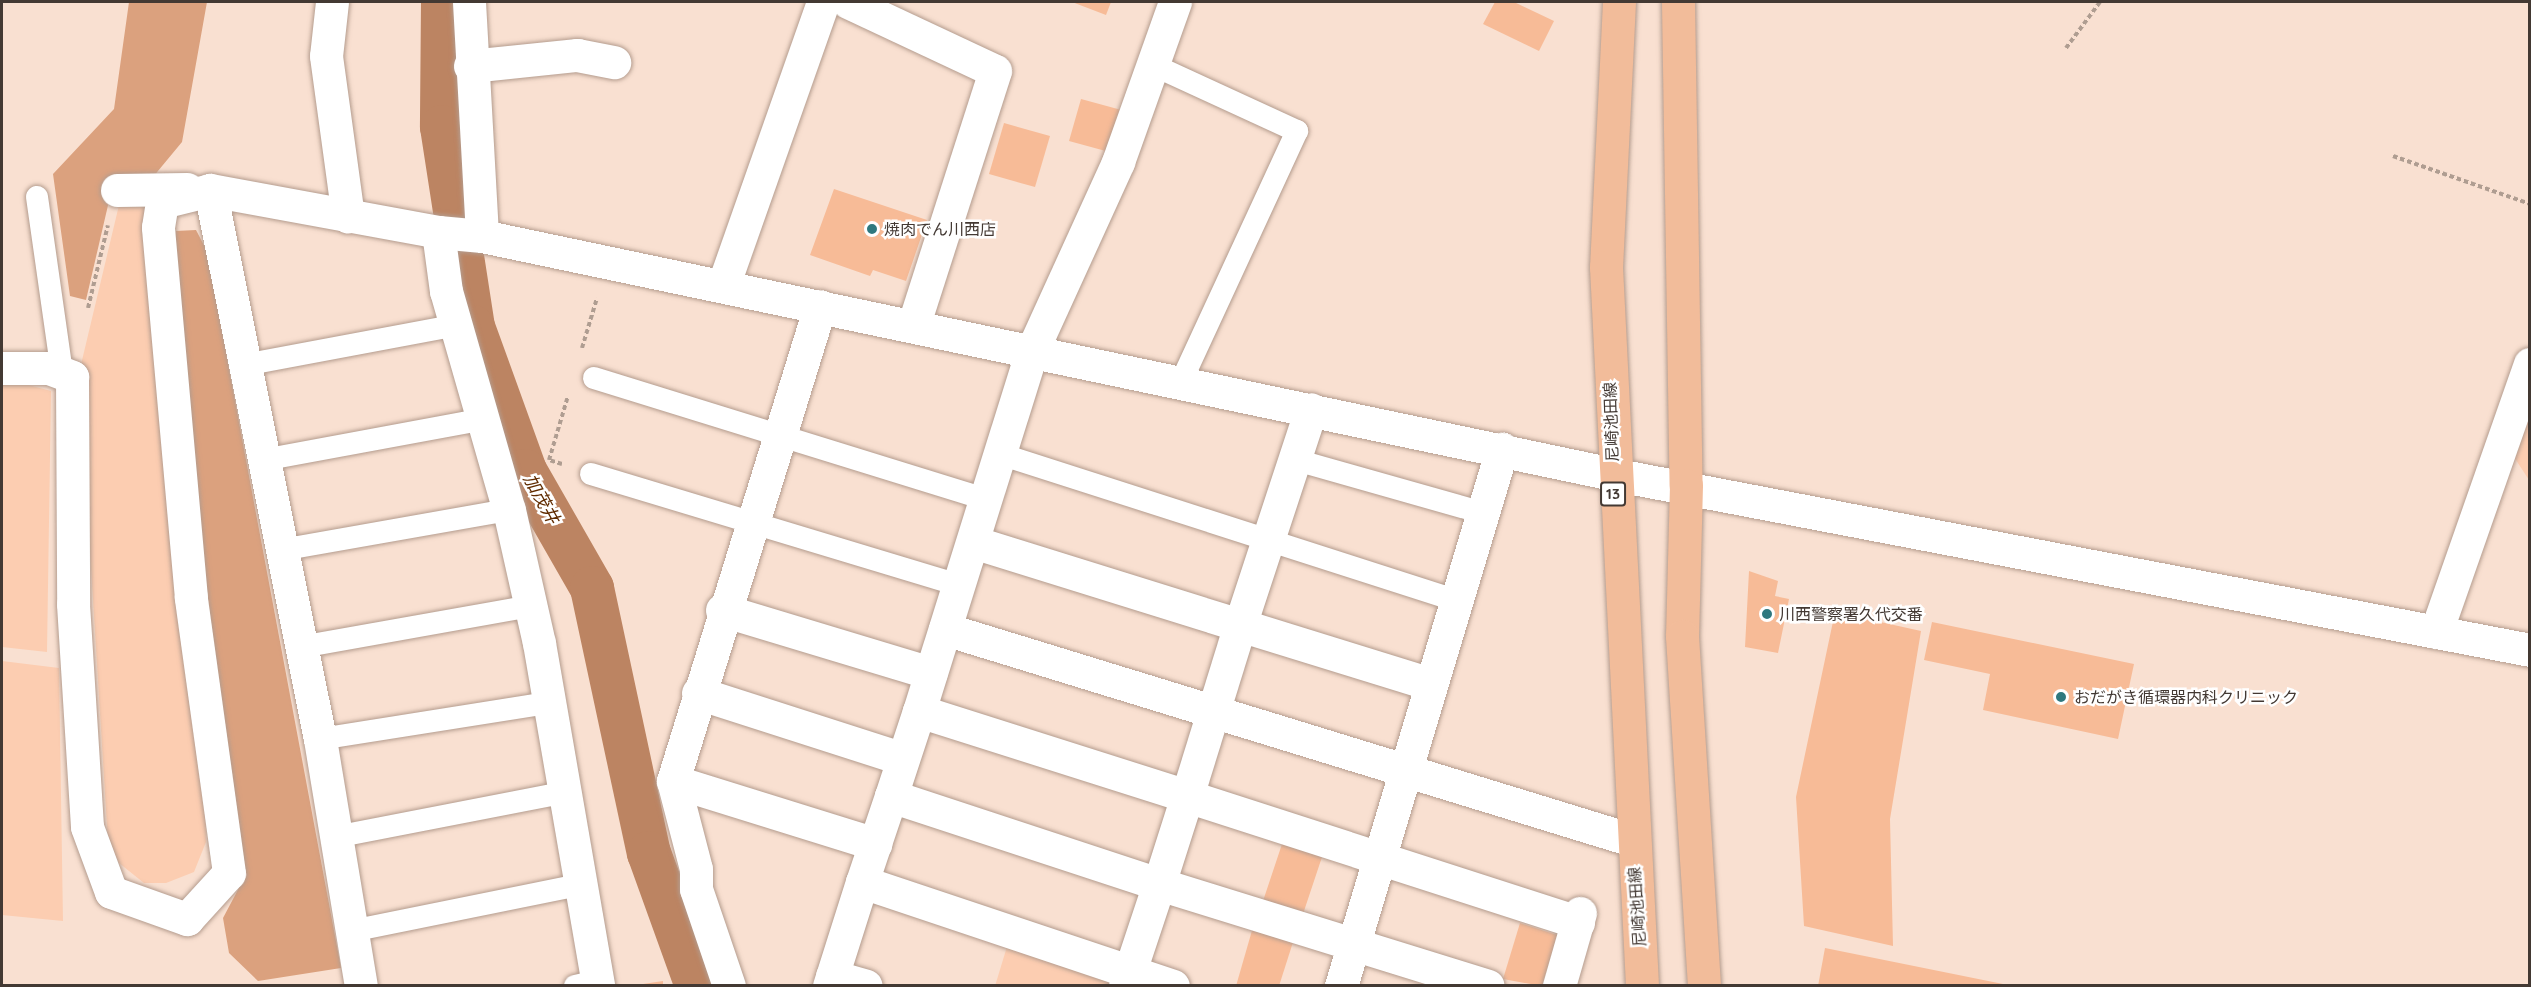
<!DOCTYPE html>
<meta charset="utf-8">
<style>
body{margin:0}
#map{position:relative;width:2531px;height:987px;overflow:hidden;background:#f9e0d1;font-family:Quicksand,"Noto Sans JP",sans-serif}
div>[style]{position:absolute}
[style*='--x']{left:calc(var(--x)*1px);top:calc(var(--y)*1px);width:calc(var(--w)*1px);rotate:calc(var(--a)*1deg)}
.green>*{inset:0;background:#fccdb1}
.forest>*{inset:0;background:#dba17e}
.canal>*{height:44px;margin:-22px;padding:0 22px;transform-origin:22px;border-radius:22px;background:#bc8462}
.building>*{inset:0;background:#f7bb97}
.path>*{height:4px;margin-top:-2px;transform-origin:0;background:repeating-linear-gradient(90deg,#af9d91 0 4.5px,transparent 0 7.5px)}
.roads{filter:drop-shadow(0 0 2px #b49c8e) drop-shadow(0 0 2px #b49c8e)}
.service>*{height:22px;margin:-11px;padding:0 11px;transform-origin:11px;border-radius:11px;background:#fff}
.minor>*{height:33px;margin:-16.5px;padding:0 16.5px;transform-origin:16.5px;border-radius:16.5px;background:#fff}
.tertiary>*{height:33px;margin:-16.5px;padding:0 16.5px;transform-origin:16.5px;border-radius:16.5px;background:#fff}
.primary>*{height:33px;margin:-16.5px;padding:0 16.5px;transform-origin:16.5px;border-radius:16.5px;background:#f2bc9a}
.dots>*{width:16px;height:16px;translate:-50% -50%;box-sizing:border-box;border:3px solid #fff;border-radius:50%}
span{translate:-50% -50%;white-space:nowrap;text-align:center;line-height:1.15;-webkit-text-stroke:5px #fff;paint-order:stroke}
.shield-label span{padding:2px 4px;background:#fff;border:2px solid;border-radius:4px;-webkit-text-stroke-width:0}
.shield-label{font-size:15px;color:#433933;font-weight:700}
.poi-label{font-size:16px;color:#433933}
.left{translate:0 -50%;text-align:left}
.street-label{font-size:16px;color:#433933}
.water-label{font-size:18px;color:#612c01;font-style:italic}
.frame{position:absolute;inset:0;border:3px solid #433933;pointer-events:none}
</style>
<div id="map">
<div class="green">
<i style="clip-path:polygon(119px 205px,144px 205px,205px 798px,206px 842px,194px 872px,166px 883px,144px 883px,119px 863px,108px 842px,79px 373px)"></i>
<i style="clip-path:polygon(2px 378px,51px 391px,47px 652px,2px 647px)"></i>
<i style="clip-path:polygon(2529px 416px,2529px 480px,2514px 457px)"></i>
<i style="clip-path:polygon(2px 661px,59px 668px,63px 921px,2px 915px)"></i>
<i style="clip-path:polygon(1009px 940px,1120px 975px,1117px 985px,995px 986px)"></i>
</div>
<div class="forest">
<i style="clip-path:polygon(129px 2px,207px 2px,182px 142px,148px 183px,109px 201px,86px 300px,70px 296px,53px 174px,114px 109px)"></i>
<i style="clip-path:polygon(196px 230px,207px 251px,341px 968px,258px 981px,229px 953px,223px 918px,241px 884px,169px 260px,176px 231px)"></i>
</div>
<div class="canal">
<i style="--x:443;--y:2;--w:125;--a:90.5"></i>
<i style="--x:442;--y:127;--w:202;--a:81.2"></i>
<i style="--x:473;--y:327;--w:153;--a:70.1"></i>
<i style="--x:525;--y:471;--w:135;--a:60.2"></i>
<i style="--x:592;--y:588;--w:271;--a:77.9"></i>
<i style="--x:649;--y:853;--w:141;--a:70.2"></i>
</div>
<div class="building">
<i style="clip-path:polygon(1072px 2px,1111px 2px,1106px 15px)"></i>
<i style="clip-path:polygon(1495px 2px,1514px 2px,1554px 21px,1539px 51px,1483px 24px)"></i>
<i style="clip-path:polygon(1081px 99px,1125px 111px,1113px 153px,1069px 141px)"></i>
<i style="clip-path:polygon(1004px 123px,1050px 136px,1035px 187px,989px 174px)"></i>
<i style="clip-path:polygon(834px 189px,927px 220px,906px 281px,873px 270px,870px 276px,810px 255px)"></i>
<i style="clip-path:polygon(1749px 571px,1778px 581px,1775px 596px,1789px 599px,1778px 653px,1745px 647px)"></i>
<i style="clip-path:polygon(1835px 612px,1921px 631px,1890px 819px,1893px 946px,1804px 926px,1796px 797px)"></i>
<i style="clip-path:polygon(1932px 622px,2134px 664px,2118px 739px,1983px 710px,1990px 674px,1924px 660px)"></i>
<i style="clip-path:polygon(1283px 841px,1323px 854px,1302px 917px,1262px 904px)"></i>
<i style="clip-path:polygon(1520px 923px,1557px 935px,1542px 986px,1503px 979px)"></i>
<i style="clip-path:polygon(1253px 927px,1294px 939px,1279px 986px,1236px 986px)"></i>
<i style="clip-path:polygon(1825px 948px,2003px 984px,2003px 986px,1818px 986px)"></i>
<i style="clip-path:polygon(663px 981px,663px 986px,643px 986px,643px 984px)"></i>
</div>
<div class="path">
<i style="--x:2066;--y:48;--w:57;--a:-53.5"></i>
<i style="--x:2393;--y:156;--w:145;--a:19.3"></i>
<i style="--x:88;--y:308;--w:85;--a:-76.5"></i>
<i style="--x:582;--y:348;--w:52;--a:-73.3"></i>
<i style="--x:562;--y:464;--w:14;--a:-163"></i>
<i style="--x:549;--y:460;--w:67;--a:-73.5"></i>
</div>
<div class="roads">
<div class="service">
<i style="--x:1151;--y:64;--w:161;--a:24.7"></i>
<i style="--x:1297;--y:131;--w:277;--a:114.8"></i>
<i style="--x:37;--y:197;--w:178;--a:81.9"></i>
<i style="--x:244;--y:365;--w:217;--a:-10.6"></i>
<i style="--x:594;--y:378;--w:410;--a:17.2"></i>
<i style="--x:1000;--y:454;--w:480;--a:17.8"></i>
<i style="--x:263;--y:460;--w:226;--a:-10.5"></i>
<i style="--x:1296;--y:460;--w:194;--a:15.8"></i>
<i style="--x:591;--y:474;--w:384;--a:16.8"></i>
<i style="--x:281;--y:550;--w:231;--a:-10"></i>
<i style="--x:301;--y:647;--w:234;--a:-10.1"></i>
<i style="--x:320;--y:739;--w:231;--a:-9"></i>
<i style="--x:335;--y:837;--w:231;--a:-11"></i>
<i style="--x:351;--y:931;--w:234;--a:-11.4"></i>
<i style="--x:575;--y:986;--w:23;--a:-13"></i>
</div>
<div class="minor">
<i style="--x:332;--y:2;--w:54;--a:96.3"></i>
<i style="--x:326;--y:56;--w:162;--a:82.2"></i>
<i style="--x:469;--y:2;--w:234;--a:86.8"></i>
<i style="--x:482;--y:236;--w:44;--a:-174.8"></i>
<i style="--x:438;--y:232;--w:60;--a:82.3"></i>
<i style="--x:446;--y:291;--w:228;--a:74"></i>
<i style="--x:509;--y:510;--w:136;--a:77.3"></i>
<i style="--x:539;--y:643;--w:348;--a:80.2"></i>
<i style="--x:848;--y:2;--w:162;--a:25.1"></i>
<i style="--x:995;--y:71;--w:268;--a:107.8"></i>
<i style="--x:470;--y:66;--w:108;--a:-5.9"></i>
<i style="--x:577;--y:55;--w:38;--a:11"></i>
<i style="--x:117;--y:190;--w:70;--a:-0.8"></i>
<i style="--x:210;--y:190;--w:560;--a:78.67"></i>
<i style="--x:320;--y:739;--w:250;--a:80.6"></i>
<i style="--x:723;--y:286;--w:301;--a:-70.6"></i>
<i style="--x:2;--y:368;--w:47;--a:0"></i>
<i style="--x:49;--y:368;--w:25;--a:21"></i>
<i style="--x:72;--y:377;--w:227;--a:89.7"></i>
<i style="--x:73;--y:604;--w:223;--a:86.4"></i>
<i style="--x:87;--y:827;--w:69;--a:69.7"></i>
<i style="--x:111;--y:892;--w:81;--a:19.6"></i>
<i style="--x:187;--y:919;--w:62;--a:-47.6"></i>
<i style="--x:229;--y:873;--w:278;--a:-97.9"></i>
<i style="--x:191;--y:598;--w:372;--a:-95.1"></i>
<i style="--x:158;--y:227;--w:25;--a:-81"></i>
<i style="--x:162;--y:202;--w:49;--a:-14"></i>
<i style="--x:210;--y:190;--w:232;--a:10.4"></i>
<i style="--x:973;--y:542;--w:280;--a:17.3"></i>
<i style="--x:1240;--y:625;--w:227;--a:-71.8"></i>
<i style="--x:722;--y:610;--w:218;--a:16.8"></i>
<i style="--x:945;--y:629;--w:719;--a:17.07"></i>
<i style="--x:2436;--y:632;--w:284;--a:-70.7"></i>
<i style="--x:698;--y:693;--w:215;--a:17.8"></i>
<i style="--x:919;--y:711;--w:377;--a:-72.6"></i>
<i style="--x:1032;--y:351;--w:208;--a:-65.5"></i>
<i style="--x:1118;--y:162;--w:170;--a:-70.4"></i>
<i style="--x:673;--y:781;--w:212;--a:17.3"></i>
<i style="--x:891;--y:796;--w:89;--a:-71.8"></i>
<i style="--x:919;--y:711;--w:281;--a:17.6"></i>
<i style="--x:1187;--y:796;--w:179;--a:-72.8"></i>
<i style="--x:1240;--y:625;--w:200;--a:17.2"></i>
<i style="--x:832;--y:976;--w:35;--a:16"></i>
<i style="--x:729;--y:986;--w:102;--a:-108.8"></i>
<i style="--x:696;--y:889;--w:20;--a:-90"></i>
<i style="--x:696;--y:869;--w:91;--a:-104.6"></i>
<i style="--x:673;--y:781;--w:497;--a:-72.8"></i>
<i style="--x:829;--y:986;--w:109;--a:-72.4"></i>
<i style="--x:1125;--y:986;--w:108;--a:-71.6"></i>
<i style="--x:1159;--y:884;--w:344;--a:17.2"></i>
<i style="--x:1173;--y:986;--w:328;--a:-161.5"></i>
<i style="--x:862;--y:882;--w:91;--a:-71.4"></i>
<i style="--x:891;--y:796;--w:282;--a:18.2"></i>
<i style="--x:1159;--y:884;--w:92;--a:-72.3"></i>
<i style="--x:1187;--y:796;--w:411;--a:17.9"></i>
<i style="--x:1341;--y:986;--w:561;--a:-73.31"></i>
<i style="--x:1559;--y:986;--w:76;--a:-74"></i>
</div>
<div class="tertiary">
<i style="--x:482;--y:236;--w:1155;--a:11.89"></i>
<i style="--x:1612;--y:474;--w:935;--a:10.85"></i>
</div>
<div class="primary">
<i style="--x:1619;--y:2;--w:265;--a:92.8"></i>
<i style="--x:1606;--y:267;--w:720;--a:87.13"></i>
<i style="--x:1678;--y:2;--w:483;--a:89.1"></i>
<i style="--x:1686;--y:485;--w:151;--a:91.5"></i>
<i style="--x:1682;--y:636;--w:351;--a:86.4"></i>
</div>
</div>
<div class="dots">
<i style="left:872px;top:229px;background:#2f787e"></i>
<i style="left:1767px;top:614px;background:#2f787e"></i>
<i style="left:2061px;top:697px;background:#2f787e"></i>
</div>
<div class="shield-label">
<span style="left:1613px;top:494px">13</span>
</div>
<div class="poi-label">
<span class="left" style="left:884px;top:229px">焼肉でん川西店</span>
<span class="left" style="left:1779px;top:614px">川西警察署久代交番</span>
<span class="left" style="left:2074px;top:697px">おだがき循環器内科クリニック</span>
</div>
<div class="street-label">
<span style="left:1611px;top:422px;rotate:-92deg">尼崎池田線</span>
<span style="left:1637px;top:907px;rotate:-94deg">尼崎池田線</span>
</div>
<div class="water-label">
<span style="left:541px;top:499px;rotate:61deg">加茂井</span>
</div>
<div class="frame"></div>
</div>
